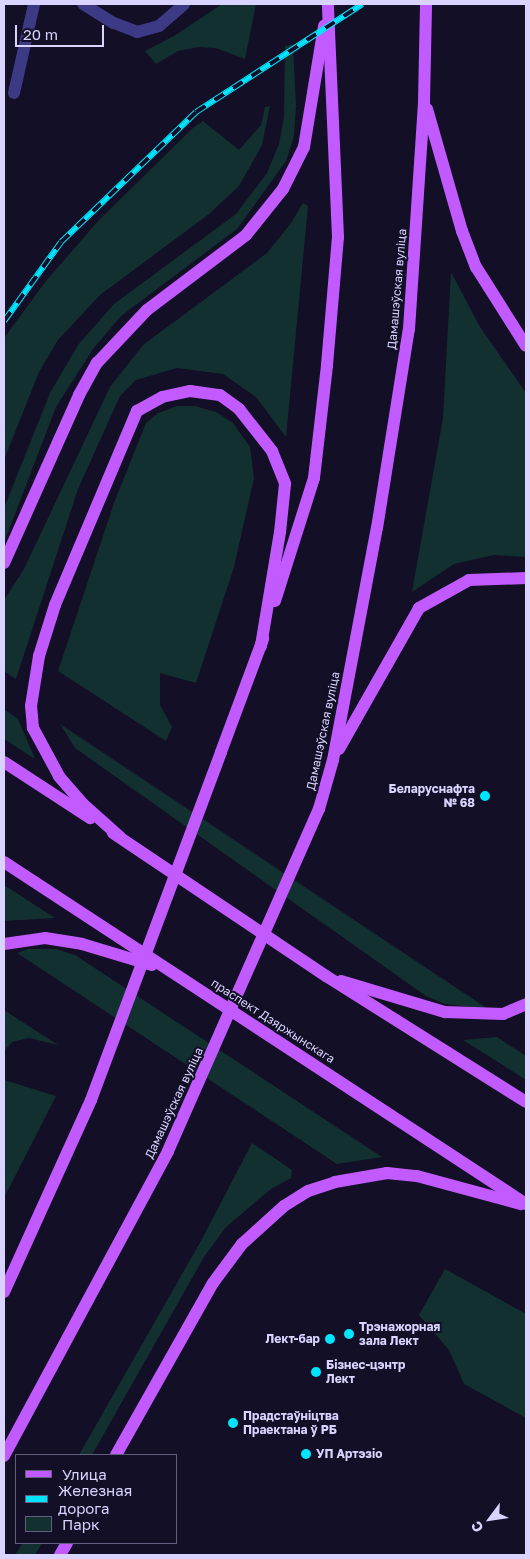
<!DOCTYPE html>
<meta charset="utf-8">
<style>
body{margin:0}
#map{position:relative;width:530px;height:1559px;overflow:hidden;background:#130f26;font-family:"Golos Text",sans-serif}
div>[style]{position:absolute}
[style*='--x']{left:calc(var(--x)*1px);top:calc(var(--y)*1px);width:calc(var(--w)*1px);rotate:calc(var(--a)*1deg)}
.green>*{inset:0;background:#12302f}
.minor>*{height:12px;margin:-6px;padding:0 6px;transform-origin:6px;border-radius:6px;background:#3d3a85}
.major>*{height:12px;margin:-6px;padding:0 6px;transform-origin:6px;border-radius:6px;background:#c25bff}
.rail>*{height:5.5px;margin-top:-2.75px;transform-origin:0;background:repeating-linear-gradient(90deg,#130f26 0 11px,#00e5ff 0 22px);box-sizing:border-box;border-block:1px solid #00e5ff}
.major-bridge>*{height:12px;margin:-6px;padding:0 6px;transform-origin:6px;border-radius:6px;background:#c25bff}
.dots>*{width:14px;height:14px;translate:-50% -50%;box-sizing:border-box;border:2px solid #130f26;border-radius:50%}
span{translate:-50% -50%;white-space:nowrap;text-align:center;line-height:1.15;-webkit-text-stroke:4px #130f26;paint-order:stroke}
.street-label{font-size:12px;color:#d9d4ff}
.poi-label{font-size:12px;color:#d9d4ff;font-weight:700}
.right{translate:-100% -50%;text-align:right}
.left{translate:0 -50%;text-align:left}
.frame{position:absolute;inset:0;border:5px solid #d9d4ff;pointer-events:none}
.legend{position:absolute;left:15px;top:1454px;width:162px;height:90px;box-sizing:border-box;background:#130f26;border:1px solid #625e7d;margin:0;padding:6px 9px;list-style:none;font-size:15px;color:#d9d4ff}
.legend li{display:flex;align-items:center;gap:10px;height:25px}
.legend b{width:25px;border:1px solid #625e7d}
.north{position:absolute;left:465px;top:1494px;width:50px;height:50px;-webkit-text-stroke:4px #130f26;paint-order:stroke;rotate:239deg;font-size:14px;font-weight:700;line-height:20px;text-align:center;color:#d9d4ff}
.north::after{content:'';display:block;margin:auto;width:18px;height:22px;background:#d9d4ff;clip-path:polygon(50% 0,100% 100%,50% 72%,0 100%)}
.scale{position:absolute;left:15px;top:25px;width:89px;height:22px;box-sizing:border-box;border:2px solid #d9d4ff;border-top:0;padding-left:6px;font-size:15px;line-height:18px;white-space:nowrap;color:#d9d4ff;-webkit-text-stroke:4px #130f26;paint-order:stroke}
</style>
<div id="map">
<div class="green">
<i style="clip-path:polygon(222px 4px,256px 4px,245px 59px,216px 48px,199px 47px,178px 51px,156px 64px,145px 51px,174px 36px)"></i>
<i style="clip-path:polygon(293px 44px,296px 106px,294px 136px,286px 161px,237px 229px,121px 316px,93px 349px,56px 407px,4px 543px,4px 508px,50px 393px,78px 345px,114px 304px,236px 214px,267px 173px,279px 144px,284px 117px,285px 46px)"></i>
<i style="clip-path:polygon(270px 106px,262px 145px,239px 186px,209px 214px,100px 295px,58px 340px,39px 372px,4px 460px,4px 338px,46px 281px,99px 220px,193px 128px,203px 121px,239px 150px,261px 125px,265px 107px)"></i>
<i style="clip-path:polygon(303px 203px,308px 206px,286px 437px,256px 397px,223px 374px,177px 368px,136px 380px,120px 396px,78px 489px,16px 679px,4px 671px,4px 600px,24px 569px,110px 387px,143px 345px,267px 253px,291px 223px)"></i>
<i style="clip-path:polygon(451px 272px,480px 327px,526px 393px,526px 557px,494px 555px,454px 564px,412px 592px,443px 418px)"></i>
<i style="clip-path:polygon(177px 406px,195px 406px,216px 412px,233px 423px,250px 447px,254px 478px,234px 567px,196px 683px,160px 673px,160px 705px,172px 727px,166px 741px,58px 671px,114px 503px,146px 423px,158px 413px)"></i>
<i style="clip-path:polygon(4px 709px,18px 719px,35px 759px,4px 739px)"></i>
<i style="clip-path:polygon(60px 724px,488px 1009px,445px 1004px,426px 996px,75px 748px)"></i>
<i style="clip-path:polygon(4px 885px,55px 918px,4px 921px)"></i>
<i style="clip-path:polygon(28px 949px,56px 949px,75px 955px,382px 1157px,337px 1164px,17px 953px)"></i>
<i style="clip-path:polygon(4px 1010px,58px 1045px,29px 1038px,12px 1042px,4px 1051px)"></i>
<i style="clip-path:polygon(497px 1037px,526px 1056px,526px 1080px,463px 1040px)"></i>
<i style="clip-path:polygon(4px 1080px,56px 1096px,4px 1198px)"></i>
<i style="clip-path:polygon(252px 1143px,292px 1170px,291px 1178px,271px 1189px,226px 1227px,204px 1257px,92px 1455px,79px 1455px,202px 1239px)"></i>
<i style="clip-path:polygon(445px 1269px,526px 1314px,526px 1418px,464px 1384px,449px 1350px,419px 1315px)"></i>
<i style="clip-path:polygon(23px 1543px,42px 1543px,35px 1555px,15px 1555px)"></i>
</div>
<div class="minor">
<i style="--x:83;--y:4;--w:36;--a:32"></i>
<i style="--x:114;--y:23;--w:25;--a:21"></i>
<i style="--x:137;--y:32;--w:23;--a:-15"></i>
<i style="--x:159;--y:26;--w:33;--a:-41"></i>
<i style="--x:14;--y:93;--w:91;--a:-77.3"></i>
</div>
<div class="major">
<i style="--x:427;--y:109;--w:127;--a:74"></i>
<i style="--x:462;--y:231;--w:39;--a:69"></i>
<i style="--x:476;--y:267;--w:93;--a:57.7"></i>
<i style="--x:4;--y:563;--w:184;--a:-65.9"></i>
<i style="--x:79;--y:395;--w:37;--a:-61"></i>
<i style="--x:97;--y:363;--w:73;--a:-46.7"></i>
<i style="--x:147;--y:310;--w:124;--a:-37.1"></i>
<i style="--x:246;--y:235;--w:59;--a:-51.2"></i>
<i style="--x:283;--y:189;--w:47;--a:-63.4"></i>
<i style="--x:304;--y:147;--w:123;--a:-80.6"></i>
<i style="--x:275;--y:601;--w:129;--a:-72.4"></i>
<i style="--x:314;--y:478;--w:114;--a:-83.4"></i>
<i style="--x:327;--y:365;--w:128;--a:-85.1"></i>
<i style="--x:338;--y:237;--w:233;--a:-92.5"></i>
<i style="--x:339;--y:749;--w:162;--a:-60.4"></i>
<i style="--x:419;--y:608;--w:57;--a:-29.2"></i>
<i style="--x:469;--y:580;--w:57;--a:-2"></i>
<i style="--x:221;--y:752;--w:121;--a:-69.6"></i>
<i style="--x:4;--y:762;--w:103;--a:33.1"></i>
<i style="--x:319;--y:809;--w:51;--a:-74.1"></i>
<i style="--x:333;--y:760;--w:236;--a:-79.3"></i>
<i style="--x:377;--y:528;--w:202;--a:-80.9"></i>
<i style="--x:409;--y:329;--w:228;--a:-86.2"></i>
<i style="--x:424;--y:101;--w:97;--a:-88.8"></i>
<i style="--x:113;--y:833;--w:257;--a:33.9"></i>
<i style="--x:326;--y:976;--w:236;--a:32.2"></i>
<i style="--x:120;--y:837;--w:50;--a:-138.3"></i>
<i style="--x:83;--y:804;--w:37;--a:-131"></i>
<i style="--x:59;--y:776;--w:55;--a:-118.4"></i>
<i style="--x:33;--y:728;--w:22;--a:-95"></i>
<i style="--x:31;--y:706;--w:51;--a:-80.9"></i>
<i style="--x:39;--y:656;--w:53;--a:-72.6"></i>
<i style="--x:55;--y:605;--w:211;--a:-67.1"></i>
<i style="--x:137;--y:411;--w:29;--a:-29"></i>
<i style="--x:162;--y:397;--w:29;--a:-12"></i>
<i style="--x:190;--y:391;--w:30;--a:8"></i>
<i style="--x:220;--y:395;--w:24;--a:36"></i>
<i style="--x:239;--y:409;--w:53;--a:51.8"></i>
<i style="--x:272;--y:451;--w:35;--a:68"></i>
<i style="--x:285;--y:484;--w:48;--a:95.9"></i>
<i style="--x:280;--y:532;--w:116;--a:99.5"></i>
<i style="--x:4;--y:862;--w:624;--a:33.23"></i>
<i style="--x:4;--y:944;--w:41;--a:-8.3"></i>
<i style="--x:45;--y:938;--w:37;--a:9"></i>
<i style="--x:82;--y:944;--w:73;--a:16.7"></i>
<i style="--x:341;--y:981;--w:109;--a:16.6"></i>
<i style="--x:445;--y:1012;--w:58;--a:2"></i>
<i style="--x:503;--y:1014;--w:25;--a:-23"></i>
<i style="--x:4;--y:1292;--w:211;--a:-65.6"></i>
<i style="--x:116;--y:1455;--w:197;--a:-60.6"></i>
<i style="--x:213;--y:1283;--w:49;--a:-53.4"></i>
<i style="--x:242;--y:1244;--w:57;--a:-42.1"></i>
<i style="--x:284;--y:1206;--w:28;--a:-32"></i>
<i style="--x:308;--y:1191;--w:28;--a:-18"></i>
<i style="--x:335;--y:1182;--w:53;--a:-9.8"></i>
<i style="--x:387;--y:1173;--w:30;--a:6"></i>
<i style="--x:417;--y:1176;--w:108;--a:15.1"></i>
<i style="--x:4;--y:1456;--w:346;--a:-61.7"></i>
<i style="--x:60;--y:1555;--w:14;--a:-60"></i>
</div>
<div class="rail">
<i style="--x:4;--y:321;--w:97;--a:-54.2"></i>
<i style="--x:61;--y:242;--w:187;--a:-43.9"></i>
<i style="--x:196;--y:112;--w:198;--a:-33"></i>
</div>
<div class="major-bridge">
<i style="--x:91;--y:1100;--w:371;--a:-69.5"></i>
<i style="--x:168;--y:1151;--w:374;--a:-66.2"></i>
</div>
<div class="dots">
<i style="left:485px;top:796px;background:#00e5ff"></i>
<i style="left:349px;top:1334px;background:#00e5ff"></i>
<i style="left:330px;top:1339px;background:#00e5ff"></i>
<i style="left:316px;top:1372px;background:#00e5ff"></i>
<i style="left:233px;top:1423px;background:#00e5ff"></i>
<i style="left:306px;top:1454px;background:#00e5ff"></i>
</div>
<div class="street-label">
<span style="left:397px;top:289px;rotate:-85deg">Дамашэўская вуліца</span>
<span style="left:323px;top:731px;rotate:-78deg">Дамашэўская вуліца</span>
<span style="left:273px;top:1021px;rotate:33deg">праспект Дзяржынскага</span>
<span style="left:174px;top:1103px;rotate:-65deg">Дамашэўская вуліца</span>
</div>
<div class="poi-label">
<span class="right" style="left:475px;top:796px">Беларуснафта<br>№ 68</span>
<span class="left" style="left:359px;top:1334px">Трэнажорная<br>зала Лект</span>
<span class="right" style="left:320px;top:1339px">Лект-бар</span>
<span class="left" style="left:326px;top:1372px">Бізнес-цэнтр<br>Лект</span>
<span class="left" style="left:243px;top:1423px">Прадстаўніцтва<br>Праектана ў РБ</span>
<span class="left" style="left:316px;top:1454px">УП Артэзіо</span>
</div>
<div class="frame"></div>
<ul class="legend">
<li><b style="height:6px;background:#c25bff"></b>Улица</li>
<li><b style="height:6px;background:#00e5ff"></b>Железная дорога</li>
<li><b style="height:14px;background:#12302f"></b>Парк</li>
</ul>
<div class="north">С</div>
<div class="scale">20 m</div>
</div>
